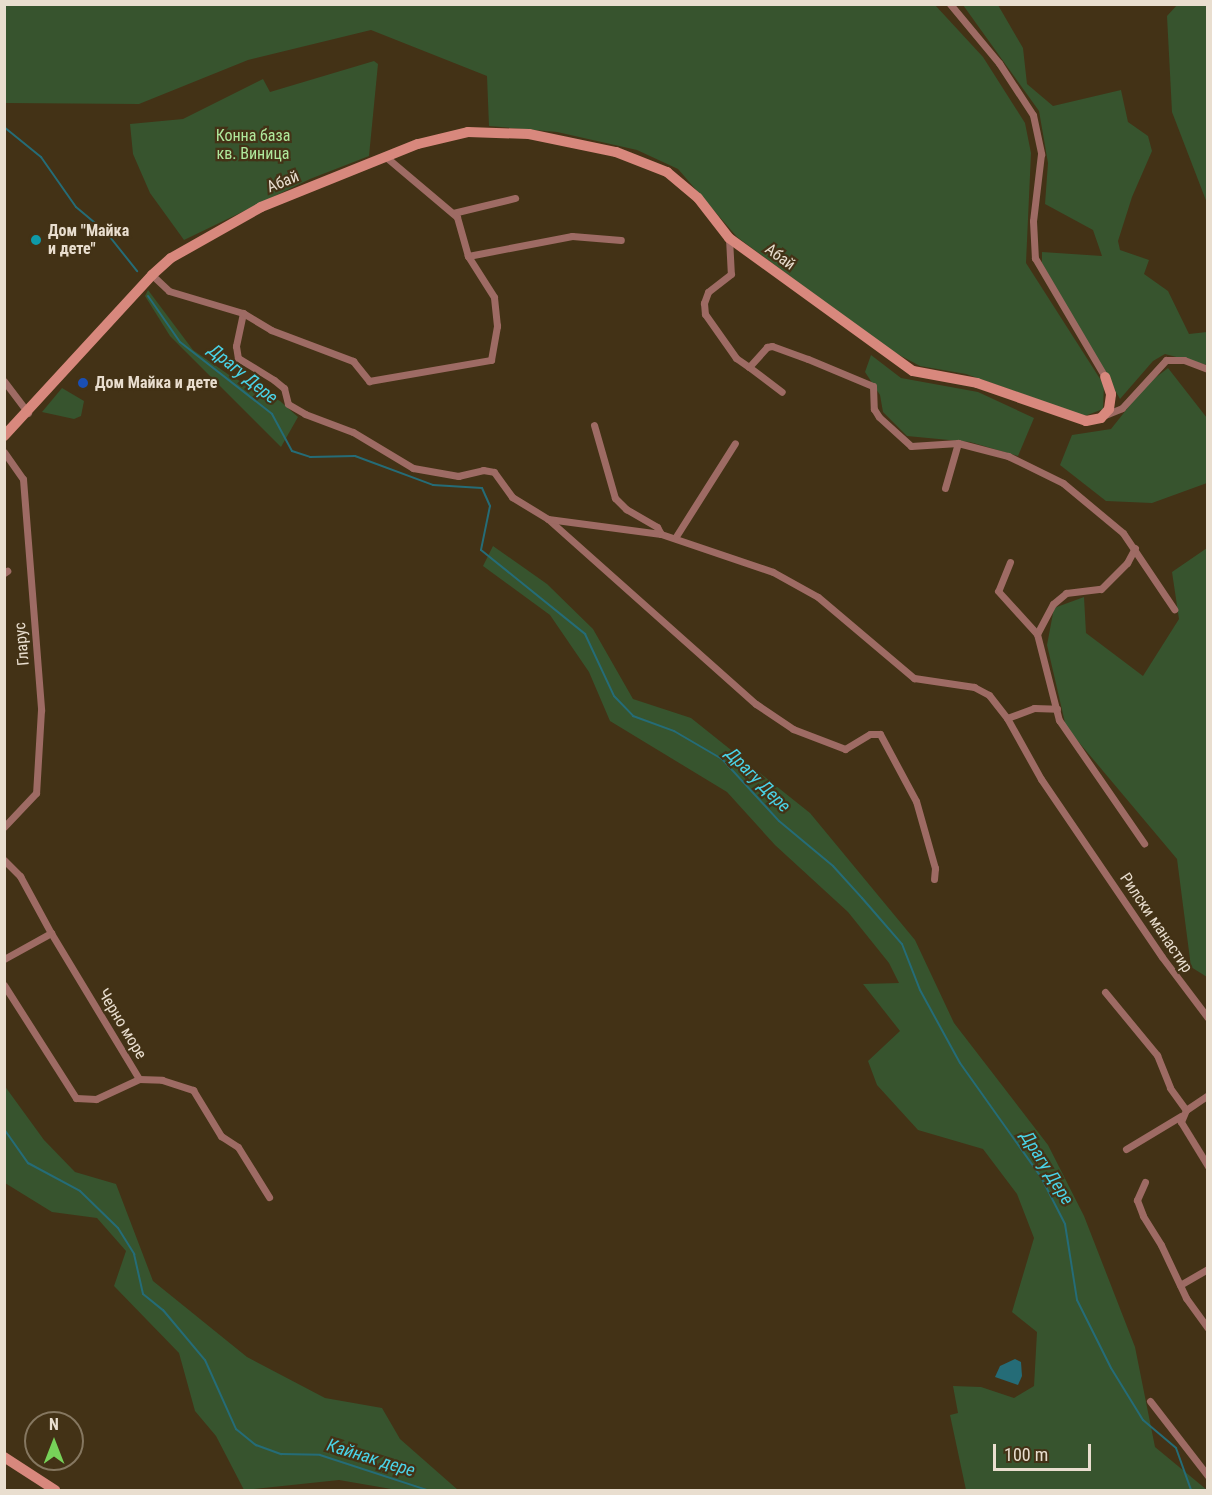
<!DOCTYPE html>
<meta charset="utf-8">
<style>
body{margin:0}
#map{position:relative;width:1212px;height:1495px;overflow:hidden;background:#433216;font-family:"Roboto Condensed",sans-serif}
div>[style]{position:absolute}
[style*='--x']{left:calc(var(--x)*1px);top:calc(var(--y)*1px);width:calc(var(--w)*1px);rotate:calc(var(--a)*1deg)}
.green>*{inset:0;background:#37542e}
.water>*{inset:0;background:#256c77}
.stream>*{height:2px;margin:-1px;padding:0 1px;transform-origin:1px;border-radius:1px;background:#256c77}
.street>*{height:7px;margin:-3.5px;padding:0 3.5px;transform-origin:3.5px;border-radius:3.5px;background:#9e6b64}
.secondary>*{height:10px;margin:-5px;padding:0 5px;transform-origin:5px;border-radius:5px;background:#d8887d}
.dots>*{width:16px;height:16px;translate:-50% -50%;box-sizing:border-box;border:3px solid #433216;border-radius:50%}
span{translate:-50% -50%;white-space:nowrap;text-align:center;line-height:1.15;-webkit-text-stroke:4.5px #433216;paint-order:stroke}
.park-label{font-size:16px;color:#afe89c}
.street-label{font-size:16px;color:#e9decf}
.poi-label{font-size:16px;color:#e9decf;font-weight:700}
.left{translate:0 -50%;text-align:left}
.water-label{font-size:18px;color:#4ad3e7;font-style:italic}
.frame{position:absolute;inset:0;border:6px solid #e9decf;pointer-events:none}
.north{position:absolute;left:24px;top:1411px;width:60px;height:60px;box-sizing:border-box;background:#433216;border:2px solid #857760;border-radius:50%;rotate:0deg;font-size:16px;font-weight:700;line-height:24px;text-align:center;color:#e9decf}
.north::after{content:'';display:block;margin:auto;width:21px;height:27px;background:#77d259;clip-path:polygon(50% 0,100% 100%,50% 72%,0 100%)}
.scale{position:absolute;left:993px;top:1444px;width:98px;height:27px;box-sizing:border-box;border:3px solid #e9decf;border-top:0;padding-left:8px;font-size:18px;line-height:21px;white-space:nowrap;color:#e9decf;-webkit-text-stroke:4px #433216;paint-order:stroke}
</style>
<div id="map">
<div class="green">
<i style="clip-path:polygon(1178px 4px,1207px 5px,1207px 203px,1172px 112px,1167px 16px)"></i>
<i style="clip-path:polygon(5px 5px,935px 5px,983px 57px,1025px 123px,1031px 153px,1026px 263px,1104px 385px,1103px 409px,1085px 416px,966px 374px,920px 366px,888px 349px,737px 237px,678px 169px,637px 150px,557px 132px,489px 126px,487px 76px,371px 30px,248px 60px,139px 104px,5px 103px)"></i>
<i style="clip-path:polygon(963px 5px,998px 5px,1023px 48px,1027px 84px,1053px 106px,1121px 90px,1128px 122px,1148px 136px,1152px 151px,1132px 197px,1118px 241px,1120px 250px,1149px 260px,1144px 274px,1168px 291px,1189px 334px,1207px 332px,1207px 365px,1165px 354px,1153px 361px,1120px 399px,1042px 263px,1042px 252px,1102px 256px,1093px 230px,1045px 204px,1048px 163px,1039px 111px)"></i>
<i style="clip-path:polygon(374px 61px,378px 64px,369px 156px,310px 179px,184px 240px,150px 193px,133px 154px,130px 124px,183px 119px,263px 79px,270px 92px)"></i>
<i style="clip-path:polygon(148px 290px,193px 350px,232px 377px,280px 401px,298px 417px,281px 447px,170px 336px,145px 296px)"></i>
<i style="clip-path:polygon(871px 355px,901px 378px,978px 392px,1034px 418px,1018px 456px,970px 442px,907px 436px,883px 412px,880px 395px,865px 372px)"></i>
<i style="clip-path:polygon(1168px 368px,1207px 418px,1207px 483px,1152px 503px,1106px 501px,1060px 465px,1072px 435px,1111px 429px,1146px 385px)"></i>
<i style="clip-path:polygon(62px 388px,84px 401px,81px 416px,74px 419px,42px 412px)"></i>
<i style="clip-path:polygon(493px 546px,547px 584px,593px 629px,633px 699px,691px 718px,810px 813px,915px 940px,954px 1023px,1048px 1145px,1084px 1216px,1135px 1347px,1155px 1447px,1207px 1490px,966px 1490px,950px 1415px,958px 1413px,953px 1386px,981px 1387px,1014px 1398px,1034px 1386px,1037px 1332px,1012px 1312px,1034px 1238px,1017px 1194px,983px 1149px,918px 1130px,877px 1085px,868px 1061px,900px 1031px,863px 984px,899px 983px,889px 963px,848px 912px,775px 845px,727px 792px,610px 721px,589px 672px,550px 615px,483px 566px)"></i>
<i style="clip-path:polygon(1207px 548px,1207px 977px,1191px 967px,1177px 859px,1066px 727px,1047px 645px,1054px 608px,1084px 597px,1086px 633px,1143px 676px,1179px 619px,1172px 572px)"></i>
<i style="clip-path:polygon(4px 1085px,44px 1140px,75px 1172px,116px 1184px,153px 1281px,247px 1357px,325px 1398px,382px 1408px,400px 1439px,458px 1490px,397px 1490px,339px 1480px,244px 1490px,216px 1436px,195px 1411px,179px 1353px,114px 1286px,126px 1251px,97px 1218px,52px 1212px,5px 1183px)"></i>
</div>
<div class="water">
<i style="clip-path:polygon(1015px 1359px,1021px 1362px,1022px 1376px,1018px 1385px,995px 1377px,1000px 1366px)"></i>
</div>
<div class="stream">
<i style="--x:4;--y:127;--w:48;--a:39"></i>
<i style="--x:41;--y:157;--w:61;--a:55"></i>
<i style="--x:76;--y:207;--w:39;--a:40"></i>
<i style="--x:106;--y:232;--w:50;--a:51.5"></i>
<i style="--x:148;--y:296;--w:56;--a:55.2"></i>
<i style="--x:180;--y:342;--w:117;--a:38"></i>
<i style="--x:272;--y:414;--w:42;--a:61.6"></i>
<i style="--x:292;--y:451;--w:19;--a:18"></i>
<i style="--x:310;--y:457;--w:45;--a:-1.3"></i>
<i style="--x:355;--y:456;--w:83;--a:20.4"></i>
<i style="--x:433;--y:485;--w:49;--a:3.5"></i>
<i style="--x:482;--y:488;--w:20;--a:66"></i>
<i style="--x:490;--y:506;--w:45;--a:101.6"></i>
<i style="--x:481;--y:550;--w:134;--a:38.9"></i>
<i style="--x:585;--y:634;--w:68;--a:64.9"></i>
<i style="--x:614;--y:696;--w:28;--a:46"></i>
<i style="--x:633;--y:716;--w:44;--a:20.1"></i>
<i style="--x:674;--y:731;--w:56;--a:30.3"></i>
<i style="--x:722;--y:759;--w:84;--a:47.4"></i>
<i style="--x:779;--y:821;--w:70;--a:39.8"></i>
<i style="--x:833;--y:866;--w:43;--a:47.8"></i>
<i style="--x:862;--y:898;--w:61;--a:49"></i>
<i style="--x:902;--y:944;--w:49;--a:68.6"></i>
<i style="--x:920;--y:990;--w:83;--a:61.3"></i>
<i style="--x:960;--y:1063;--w:140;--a:54.6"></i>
<i style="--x:1041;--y:1177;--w:53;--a:62.9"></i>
<i style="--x:1065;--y:1224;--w:77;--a:81"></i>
<i style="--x:1077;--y:1300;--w:76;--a:63.4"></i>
<i style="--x:1111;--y:1368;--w:61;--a:58.4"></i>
<i style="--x:1143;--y:1420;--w:43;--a:40.3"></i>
<i style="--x:1176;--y:1448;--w:45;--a:70.3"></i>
<i style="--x:4;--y:1129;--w:42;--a:54.8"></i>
<i style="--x:28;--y:1163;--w:59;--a:28.3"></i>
<i style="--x:80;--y:1191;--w:53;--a:44.2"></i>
<i style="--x:118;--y:1228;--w:31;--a:58"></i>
<i style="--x:134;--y:1254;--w:41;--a:77.3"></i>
<i style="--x:143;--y:1294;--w:26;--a:39"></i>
<i style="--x:163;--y:1310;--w:65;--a:50"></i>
<i style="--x:205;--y:1360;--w:76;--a:65.8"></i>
<i style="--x:236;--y:1429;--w:26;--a:39"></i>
<i style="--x:256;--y:1445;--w:27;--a:20"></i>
<i style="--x:281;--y:1454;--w:39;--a:1"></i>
<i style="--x:320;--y:1455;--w:113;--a:18.1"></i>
</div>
<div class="street">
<i style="--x:950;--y:4;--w:77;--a:50.3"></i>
<i style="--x:999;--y:63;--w:62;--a:56.8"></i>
<i style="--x:1033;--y:115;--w:40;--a:78"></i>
<i style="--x:1041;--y:154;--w:67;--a:96.8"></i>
<i style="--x:1033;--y:221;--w:37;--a:87"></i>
<i style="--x:1035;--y:258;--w:138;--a:59.5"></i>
<i style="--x:453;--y:213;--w:64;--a:-13.6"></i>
<i style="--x:729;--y:238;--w:36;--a:87"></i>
<i style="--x:731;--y:274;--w:29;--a:142"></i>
<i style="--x:708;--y:292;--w:12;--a:110"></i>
<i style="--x:704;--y:303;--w:11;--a:85"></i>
<i style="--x:705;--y:314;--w:54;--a:54.8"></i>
<i style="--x:736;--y:358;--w:16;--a:35"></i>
<i style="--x:749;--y:367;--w:27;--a:-48"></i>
<i style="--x:767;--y:347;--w:5;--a:-11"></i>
<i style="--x:772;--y:346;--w:38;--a:20"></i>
<i style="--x:808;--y:359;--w:70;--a:22.6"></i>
<i style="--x:873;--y:386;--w:23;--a:88"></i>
<i style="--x:874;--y:409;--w:9;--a:58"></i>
<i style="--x:879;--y:417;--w:43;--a:42.2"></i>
<i style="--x:911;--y:446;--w:47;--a:-3.7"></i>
<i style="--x:958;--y:443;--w:52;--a:14.6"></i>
<i style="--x:1008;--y:456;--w:61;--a:26.1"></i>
<i style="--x:1063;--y:483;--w:78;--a:39.8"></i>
<i style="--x:1123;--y:533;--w:92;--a:56.1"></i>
<i style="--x:468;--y:256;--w:106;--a:-10.9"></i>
<i style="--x:572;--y:236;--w:49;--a:4.7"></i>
<i style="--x:152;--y:275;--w:23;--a:43"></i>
<i style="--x:169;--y:291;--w:77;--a:16.6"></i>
<i style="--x:243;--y:313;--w:34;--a:102"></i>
<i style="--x:236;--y:346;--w:12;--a:81"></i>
<i style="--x:238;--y:358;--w:42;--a:31.4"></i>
<i style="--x:274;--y:380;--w:13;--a:39"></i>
<i style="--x:284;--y:388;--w:16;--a:76"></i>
<i style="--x:288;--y:404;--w:20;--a:30"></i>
<i style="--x:305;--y:414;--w:51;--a:20.6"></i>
<i style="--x:353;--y:432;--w:70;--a:31"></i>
<i style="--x:413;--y:468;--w:46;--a:10.1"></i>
<i style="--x:458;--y:476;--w:26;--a:-13"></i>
<i style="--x:483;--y:470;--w:11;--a:10"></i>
<i style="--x:494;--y:472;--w:31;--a:54"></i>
<i style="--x:512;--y:497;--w:42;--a:31.4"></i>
<i style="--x:548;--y:519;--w:278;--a:41.7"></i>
<i style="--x:756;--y:704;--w:45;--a:34"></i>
<i style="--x:793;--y:729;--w:56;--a:21"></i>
<i style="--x:845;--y:749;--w:29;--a:-31"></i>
<i style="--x:870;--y:734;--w:10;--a:0"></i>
<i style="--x:880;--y:734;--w:76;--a:61.8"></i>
<i style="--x:916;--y:801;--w:70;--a:74.2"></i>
<i style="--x:935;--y:868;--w:11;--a:95"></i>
<i style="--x:243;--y:313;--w:33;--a:31"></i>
<i style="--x:271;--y:330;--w:88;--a:20.7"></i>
<i style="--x:353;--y:361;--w:26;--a:51"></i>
<i style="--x:369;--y:381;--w:124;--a:-9.8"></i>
<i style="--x:491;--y:360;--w:35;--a:-80"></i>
<i style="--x:497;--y:326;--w:29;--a:-96"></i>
<i style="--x:494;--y:297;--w:49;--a:-122.4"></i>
<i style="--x:468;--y:256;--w:41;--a:-105.8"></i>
<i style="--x:457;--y:217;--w:93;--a:-139.8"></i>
<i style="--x:749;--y:367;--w:41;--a:37.1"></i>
<i style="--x:4;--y:381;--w:40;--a:53"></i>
<i style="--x:1105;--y:415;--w:18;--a:-22"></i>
<i style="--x:1122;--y:408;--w:65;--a:-47.5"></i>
<i style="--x:1166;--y:360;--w:18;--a:0"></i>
<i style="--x:1184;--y:360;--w:26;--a:21"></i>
<i style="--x:594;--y:425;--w:76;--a:74"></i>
<i style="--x:615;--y:498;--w:16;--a:45"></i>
<i style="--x:626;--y:509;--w:36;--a:30"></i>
<i style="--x:657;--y:527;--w:8;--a:60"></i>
<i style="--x:4;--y:452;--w:33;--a:55"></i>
<i style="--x:23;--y:479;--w:232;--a:85.5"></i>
<i style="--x:41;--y:710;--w:83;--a:93.4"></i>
<i style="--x:36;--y:793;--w:47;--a:133.3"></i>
<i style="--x:945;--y:488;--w:47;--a:-73.9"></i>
<i style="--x:548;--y:519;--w:114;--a:7.6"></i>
<i style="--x:661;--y:534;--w:118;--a:18.7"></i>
<i style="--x:773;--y:572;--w:51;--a:29.1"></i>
<i style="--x:818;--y:597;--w:126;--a:40.2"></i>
<i style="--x:914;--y:678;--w:61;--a:8.5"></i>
<i style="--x:974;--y:687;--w:17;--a:28"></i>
<i style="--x:989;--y:695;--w:29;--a:52"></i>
<i style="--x:1007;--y:718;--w:70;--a:60.9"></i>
<i style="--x:1041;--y:779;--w:215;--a:55.8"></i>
<i style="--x:1162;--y:957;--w:76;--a:53"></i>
<i style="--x:675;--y:538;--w:112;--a:-57.7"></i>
<i style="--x:1010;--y:562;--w:31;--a:112"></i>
<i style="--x:998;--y:591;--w:58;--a:47.8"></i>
<i style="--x:1037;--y:634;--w:89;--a:75.7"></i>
<i style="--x:1059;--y:720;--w:150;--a:55.4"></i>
<i style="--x:4;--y:573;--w:4;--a:-34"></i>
<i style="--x:1037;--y:634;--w:34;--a:-62"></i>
<i style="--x:1053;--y:604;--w:17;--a:-40"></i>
<i style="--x:1066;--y:593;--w:35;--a:-7"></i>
<i style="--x:1101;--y:589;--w:37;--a:-45"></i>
<i style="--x:1127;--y:563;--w:17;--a:-62"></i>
<i style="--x:1007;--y:718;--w:29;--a:-20"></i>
<i style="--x:1034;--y:708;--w:23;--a:2"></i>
<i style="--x:4;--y:860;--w:23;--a:45"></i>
<i style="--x:20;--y:876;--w:65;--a:61.5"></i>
<i style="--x:4;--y:959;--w:54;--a:-29"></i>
<i style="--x:51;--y:933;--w:170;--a:58.9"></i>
<i style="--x:4;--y:985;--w:134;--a:57.5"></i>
<i style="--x:76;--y:1098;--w:20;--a:3"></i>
<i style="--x:96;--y:1099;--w:47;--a:-24.9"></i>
<i style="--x:139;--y:1079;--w:23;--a:2"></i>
<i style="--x:162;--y:1080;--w:33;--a:18"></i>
<i style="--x:193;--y:1090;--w:54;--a:58.7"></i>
<i style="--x:221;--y:1136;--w:20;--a:33"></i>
<i style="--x:238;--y:1147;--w:59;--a:58.2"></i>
<i style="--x:1105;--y:992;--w:82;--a:50.5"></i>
<i style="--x:1157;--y:1055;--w:35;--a:68"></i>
<i style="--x:1170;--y:1088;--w:27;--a:54"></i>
<i style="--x:1186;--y:1110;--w:13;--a:113"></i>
<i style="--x:1181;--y:1122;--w:52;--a:58.5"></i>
<i style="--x:1186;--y:1110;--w:27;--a:-34"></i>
<i style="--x:1126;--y:1149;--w:64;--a:-31"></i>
<i style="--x:1145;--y:1182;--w:20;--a:114"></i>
<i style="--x:1137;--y:1200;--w:17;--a:69"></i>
<i style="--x:1143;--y:1216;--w:34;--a:58"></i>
<i style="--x:1161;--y:1245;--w:59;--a:64.7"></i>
<i style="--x:1186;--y:1298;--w:37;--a:54"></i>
<i style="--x:1180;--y:1285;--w:32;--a:-30"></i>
<i style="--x:1150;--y:1401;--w:95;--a:52.3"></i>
</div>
<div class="secondary">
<i style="--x:4;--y:436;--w:219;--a:-47.4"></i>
<i style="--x:152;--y:275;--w:25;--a:-42"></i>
<i style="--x:171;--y:258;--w:103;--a:-29.5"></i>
<i style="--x:261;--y:207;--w:169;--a:-21.9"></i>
<i style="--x:418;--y:144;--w:51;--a:-13.5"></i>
<i style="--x:468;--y:132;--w:61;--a:1.9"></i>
<i style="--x:529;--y:134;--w:89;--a:11.7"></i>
<i style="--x:616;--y:152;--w:55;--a:21.4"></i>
<i style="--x:667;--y:172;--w:40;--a:40"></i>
<i style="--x:698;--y:198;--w:51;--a:52.2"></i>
<i style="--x:729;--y:238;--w:227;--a:35.9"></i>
<i style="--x:913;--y:371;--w:65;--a:10.6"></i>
<i style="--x:977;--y:383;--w:115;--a:19.2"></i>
<i style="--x:1086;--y:421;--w:15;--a:-11"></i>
<i style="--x:1101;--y:418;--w:12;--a:-48"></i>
<i style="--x:1109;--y:409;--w:15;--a:-82"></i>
<i style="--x:1111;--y:394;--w:18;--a:-109"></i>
<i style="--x:4;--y:1457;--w:61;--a:32.9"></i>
</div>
<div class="dots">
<i style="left:36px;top:240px;background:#0f9aa8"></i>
<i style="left:83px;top:383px;background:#1a4fb4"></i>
</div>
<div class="park-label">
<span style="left:253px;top:145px">Конна база<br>кв. Виница</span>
</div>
<div class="street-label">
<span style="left:283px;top:182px;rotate:-22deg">Абай</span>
<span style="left:780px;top:257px;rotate:36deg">Абай</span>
<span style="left:22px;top:644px;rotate:-95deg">Гларус</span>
<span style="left:1156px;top:923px;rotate:56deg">Рилски манастир</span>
<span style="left:122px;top:1024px;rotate:59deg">Черно море</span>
</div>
<div class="poi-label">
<span class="left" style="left:48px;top:240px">Дом "Майка<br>и дете"</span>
<span class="left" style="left:95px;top:383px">Дом Майка и дете</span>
</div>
<div class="water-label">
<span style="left:243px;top:374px;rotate:39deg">Драгу Дере</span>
<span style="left:758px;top:780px;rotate:45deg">Драгу Дере</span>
<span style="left:1047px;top:1168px;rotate:58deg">Драгу Дере</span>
<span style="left:371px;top:1458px;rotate:17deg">Кайнак дере</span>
</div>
<div class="frame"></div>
<div class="north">N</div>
<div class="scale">100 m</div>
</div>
